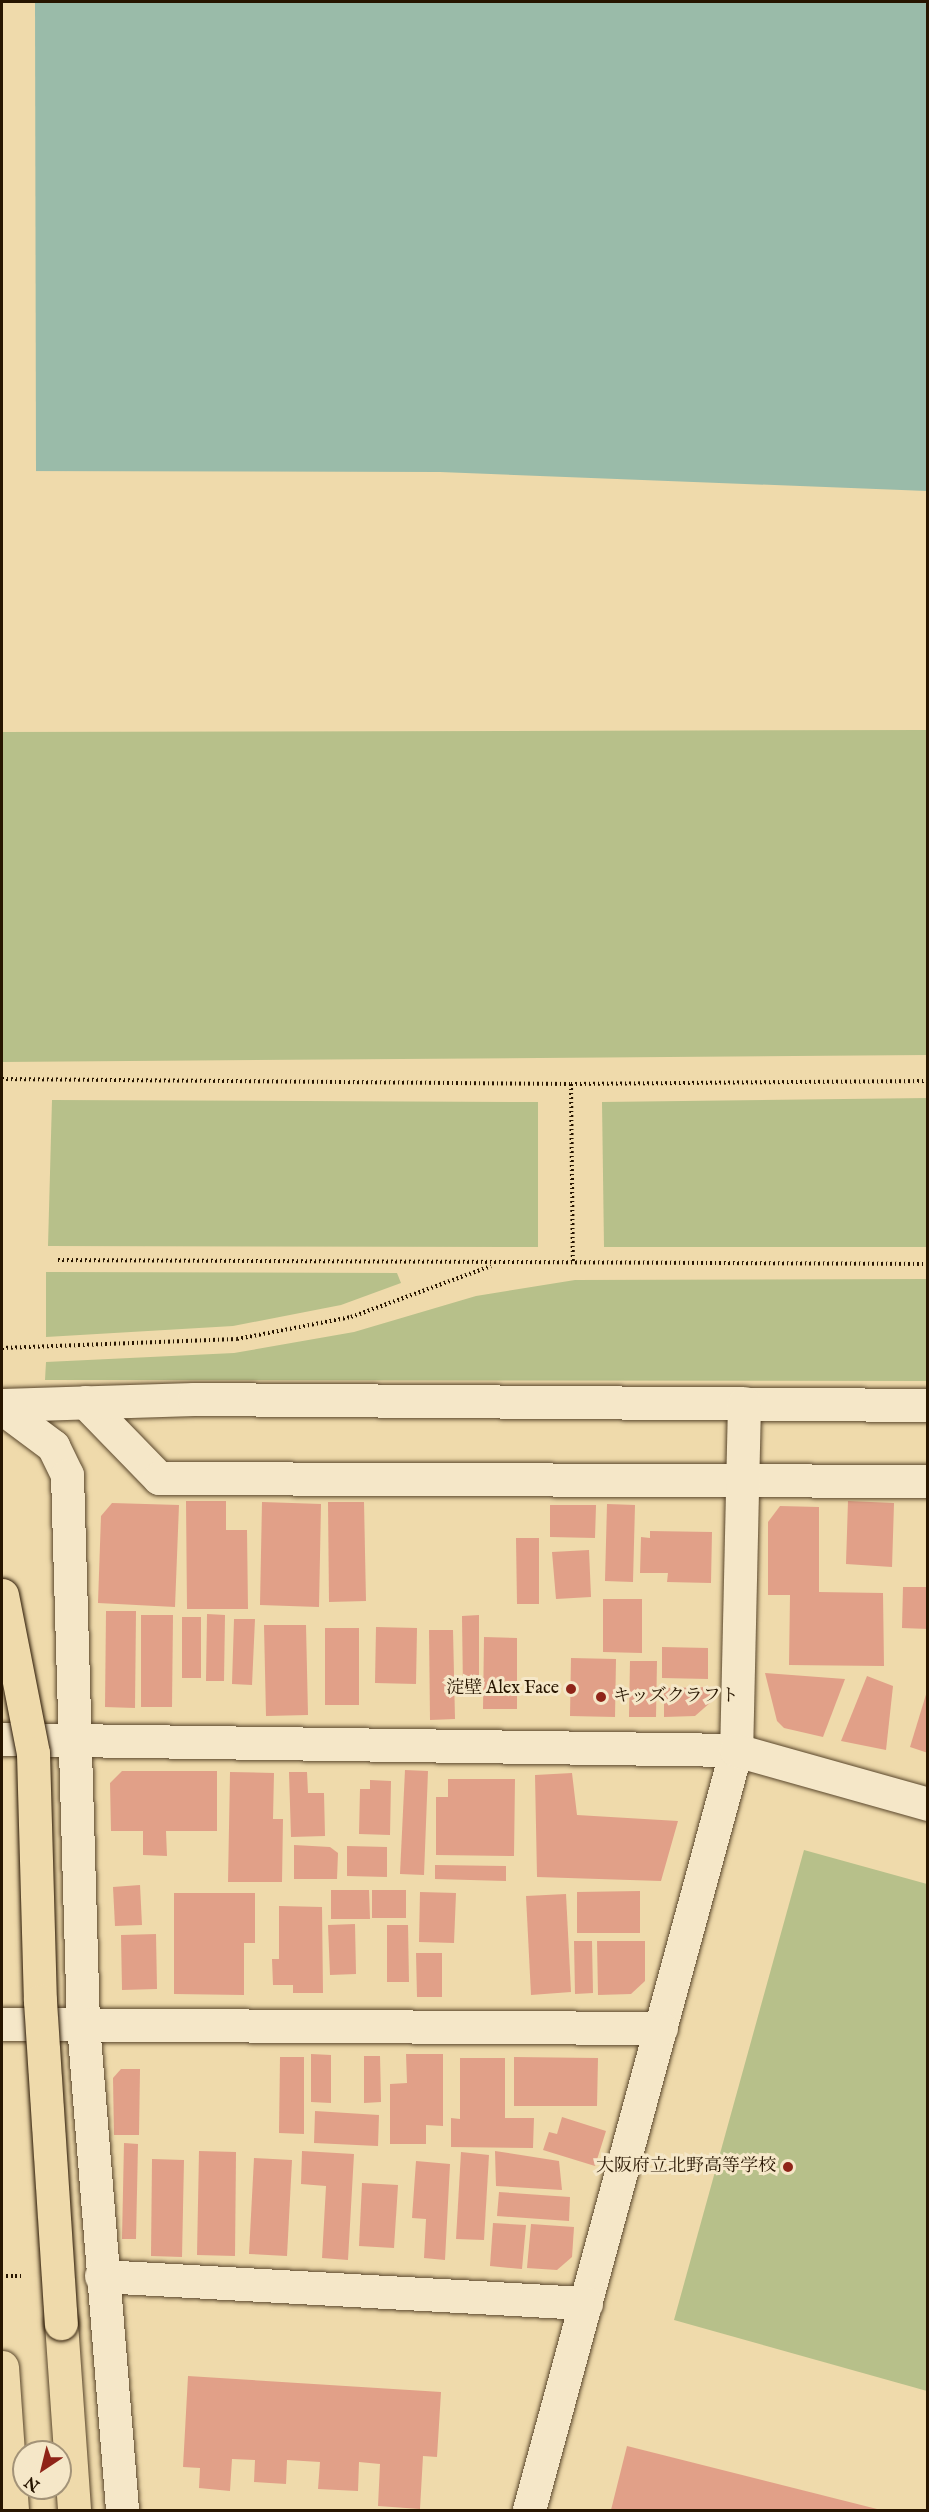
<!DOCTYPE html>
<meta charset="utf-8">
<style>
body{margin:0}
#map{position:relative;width:929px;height:2512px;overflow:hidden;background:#efdaab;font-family:"IM FELL English","Noto Serif JP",serif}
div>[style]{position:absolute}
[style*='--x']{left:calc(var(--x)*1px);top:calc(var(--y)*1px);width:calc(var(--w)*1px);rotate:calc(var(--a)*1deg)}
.green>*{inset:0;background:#b7c08a}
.water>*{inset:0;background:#9abba9}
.pier>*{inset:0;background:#efdaab}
.building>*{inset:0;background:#e1a088}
.path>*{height:4px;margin-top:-2px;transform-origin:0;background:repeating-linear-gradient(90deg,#271500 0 1.5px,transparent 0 4.5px)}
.roads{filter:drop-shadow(0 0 2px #59462b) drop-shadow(0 0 2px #59462b)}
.minor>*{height:33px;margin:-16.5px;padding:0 16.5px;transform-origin:16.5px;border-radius:16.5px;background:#f5e7c8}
.tertiary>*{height:33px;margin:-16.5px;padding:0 16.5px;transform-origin:16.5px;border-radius:16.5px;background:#f5e7c8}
.trunk>*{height:33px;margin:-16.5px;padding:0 16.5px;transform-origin:16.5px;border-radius:16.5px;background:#efdaab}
.bridges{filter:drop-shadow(0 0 2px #271500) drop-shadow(0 0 2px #271500)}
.trunk-bridge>*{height:33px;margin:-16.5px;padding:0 16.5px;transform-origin:16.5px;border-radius:16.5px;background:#efdaab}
.dots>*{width:16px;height:16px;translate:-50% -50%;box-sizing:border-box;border:3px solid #f5e7c8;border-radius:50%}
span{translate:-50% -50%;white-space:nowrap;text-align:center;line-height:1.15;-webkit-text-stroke:6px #f5e7c8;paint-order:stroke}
.poi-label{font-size:18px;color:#271500}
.right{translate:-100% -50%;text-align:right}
.left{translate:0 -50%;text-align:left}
.frame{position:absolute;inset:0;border:3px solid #271500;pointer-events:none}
.north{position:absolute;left:12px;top:2440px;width:60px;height:60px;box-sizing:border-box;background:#f5e7c8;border:2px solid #a39378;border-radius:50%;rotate:215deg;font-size:16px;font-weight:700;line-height:24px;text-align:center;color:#271500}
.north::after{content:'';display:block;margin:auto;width:21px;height:27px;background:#8f2418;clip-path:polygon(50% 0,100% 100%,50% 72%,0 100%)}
</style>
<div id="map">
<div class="green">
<i style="clip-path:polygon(927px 730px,927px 1055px,2px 1062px,2px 732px)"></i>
<i style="clip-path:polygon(927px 1098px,927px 1247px,604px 1247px,602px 1102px)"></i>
<i style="clip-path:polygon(52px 1100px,538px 1102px,538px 1247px,48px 1246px)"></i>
<i style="clip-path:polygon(46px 1272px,397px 1273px,401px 1283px,341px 1305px,233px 1326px,46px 1337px)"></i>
<i style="clip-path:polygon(927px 1279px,927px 1381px,45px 1380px,46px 1362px,234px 1353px,354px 1332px,476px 1296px,575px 1280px)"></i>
<i style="clip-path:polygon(804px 1850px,927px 1884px,927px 2391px,674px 2320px)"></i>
</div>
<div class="water">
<i style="clip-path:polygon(2px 2px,927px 2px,927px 491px,440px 472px,2px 471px)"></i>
</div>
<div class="pier">
<i style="clip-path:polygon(2px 2px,35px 2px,36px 474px,2px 474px)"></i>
</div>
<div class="building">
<i style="clip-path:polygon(186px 1501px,226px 1501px,226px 1530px,247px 1530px,248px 1609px,187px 1609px)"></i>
<i style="clip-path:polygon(848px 1501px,894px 1503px,892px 1567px,846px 1564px)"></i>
<i style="clip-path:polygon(262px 1502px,321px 1504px,319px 1607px,260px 1605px)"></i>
<i style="clip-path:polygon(328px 1502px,364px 1502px,366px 1601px,329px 1602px)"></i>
<i style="clip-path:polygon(112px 1503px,179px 1505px,175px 1607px,98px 1603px,101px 1516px)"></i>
<i style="clip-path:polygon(607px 1504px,635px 1505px,633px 1582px,605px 1581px)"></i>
<i style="clip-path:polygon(550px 1505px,596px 1505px,595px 1538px,550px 1537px)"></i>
<i style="clip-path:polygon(780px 1506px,819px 1507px,819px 1592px,883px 1593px,884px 1666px,789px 1665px,790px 1595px,768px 1595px,768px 1522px)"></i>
<i style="clip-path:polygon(650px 1531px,712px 1532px,711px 1583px,667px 1582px,668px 1573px,640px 1573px,641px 1537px,650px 1538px)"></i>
<i style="clip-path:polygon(516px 1538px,539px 1538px,539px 1604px,517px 1604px)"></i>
<i style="clip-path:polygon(589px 1550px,591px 1597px,556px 1599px,552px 1552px)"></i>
<i style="clip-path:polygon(903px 1587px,928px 1587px,928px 1629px,902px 1628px)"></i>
<i style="clip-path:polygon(603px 1599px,642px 1599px,642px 1653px,603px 1652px)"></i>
<i style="clip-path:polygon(106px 1611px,136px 1611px,135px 1708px,105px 1707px)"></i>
<i style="clip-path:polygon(207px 1614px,225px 1615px,224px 1681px,206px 1681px)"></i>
<i style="clip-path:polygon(141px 1615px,173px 1615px,172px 1707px,141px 1707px)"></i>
<i style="clip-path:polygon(479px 1615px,479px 1690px,463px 1690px,462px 1616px)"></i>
<i style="clip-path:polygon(182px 1617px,201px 1617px,201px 1678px,182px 1678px)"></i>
<i style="clip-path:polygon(234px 1619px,255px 1619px,252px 1685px,232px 1684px)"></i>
<i style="clip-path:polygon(264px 1625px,306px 1625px,308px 1715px,266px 1716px)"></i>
<i style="clip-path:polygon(376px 1627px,417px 1628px,416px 1684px,375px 1683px)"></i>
<i style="clip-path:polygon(325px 1628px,359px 1628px,359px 1705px,325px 1705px)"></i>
<i style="clip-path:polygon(429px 1630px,453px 1630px,455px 1719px,430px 1720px)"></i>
<i style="clip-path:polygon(484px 1637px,517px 1638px,517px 1709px,483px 1709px)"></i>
<i style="clip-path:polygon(662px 1647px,708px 1648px,708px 1679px,662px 1678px)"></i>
<i style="clip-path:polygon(571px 1658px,616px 1659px,615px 1717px,570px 1716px)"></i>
<i style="clip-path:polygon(630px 1661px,657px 1661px,656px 1717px,629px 1717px)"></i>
<i style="clip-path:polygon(765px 1673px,845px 1679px,823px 1737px,784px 1728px,777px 1721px)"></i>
<i style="clip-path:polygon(867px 1676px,893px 1686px,886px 1750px,841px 1741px)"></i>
<i style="clip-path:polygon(709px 1687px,711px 1702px,695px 1716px,664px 1717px,664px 1688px)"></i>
<i style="clip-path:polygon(928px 1688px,928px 1753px,910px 1747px)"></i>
<i style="clip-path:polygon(405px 1770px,428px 1771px,424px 1875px,400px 1874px)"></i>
<i style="clip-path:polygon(122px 1771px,217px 1771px,217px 1831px,166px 1831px,167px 1856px,143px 1855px,143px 1831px,111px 1831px,110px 1783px)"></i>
<i style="clip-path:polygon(230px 1772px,274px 1773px,273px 1819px,283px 1819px,282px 1882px,228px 1882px)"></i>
<i style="clip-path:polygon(289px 1772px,307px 1772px,308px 1793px,324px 1793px,325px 1836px,291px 1837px)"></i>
<i style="clip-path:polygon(572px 1773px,577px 1815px,678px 1821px,661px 1881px,537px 1877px,535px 1775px)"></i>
<i style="clip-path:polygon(448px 1779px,515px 1779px,514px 1856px,436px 1855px,436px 1797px,448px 1797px)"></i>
<i style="clip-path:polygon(370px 1780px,391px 1781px,390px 1835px,359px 1834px,360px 1789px,370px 1789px)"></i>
<i style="clip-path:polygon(294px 1845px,330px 1847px,338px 1853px,337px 1879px,294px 1879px)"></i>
<i style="clip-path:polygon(347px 1846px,387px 1847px,387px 1877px,347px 1876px)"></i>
<i style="clip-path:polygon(435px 1865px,506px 1866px,506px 1881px,435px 1879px)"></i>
<i style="clip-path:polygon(140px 1885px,142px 1925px,115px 1926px,113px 1887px)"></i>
<i style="clip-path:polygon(331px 1890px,369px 1890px,370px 1919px,331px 1919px)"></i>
<i style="clip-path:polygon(372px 1890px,406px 1890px,406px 1918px,372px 1918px)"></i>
<i style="clip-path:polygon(640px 1891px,640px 1933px,577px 1933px,577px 1892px)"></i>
<i style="clip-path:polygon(420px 1892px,456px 1893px,454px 1943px,419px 1942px)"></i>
<i style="clip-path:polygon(174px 1893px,255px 1893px,255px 1943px,244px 1943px,244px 1995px,174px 1994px)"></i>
<i style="clip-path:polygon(566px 1894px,571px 1992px,531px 1995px,526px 1896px)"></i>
<i style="clip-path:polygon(279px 1906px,322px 1907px,323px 1993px,293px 1993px,293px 1985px,273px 1985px,272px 1959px,279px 1959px)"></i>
<i style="clip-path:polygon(355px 1924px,356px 1974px,330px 1975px,328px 1925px)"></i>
<i style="clip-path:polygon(387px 1925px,408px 1925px,409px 1982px,387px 1982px)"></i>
<i style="clip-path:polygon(156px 1934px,157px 1989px,122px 1990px,121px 1935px)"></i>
<i style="clip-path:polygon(574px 1941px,592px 1941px,593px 1993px,575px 1994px)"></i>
<i style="clip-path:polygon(597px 1941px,645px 1941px,645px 1981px,631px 1994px,598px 1995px)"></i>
<i style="clip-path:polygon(416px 1953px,442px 1953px,442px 1997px,417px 1997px)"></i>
<i style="clip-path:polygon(311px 2054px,331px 2055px,331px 2103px,311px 2102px)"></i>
<i style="clip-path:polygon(406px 2054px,443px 2054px,443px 2126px,426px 2125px,426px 2144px,390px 2144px,390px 2084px,407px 2083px)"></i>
<i style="clip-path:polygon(364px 2056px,380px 2056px,381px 2102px,364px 2103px)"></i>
<i style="clip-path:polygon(280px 2057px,304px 2057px,304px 2134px,279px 2133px)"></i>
<i style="clip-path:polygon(514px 2057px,598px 2058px,597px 2106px,514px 2106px)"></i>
<i style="clip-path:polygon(460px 2058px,505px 2058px,505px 2118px,534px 2118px,533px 2148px,451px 2147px,451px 2118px,460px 2119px)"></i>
<i style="clip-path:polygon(121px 2069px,140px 2069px,139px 2135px,114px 2135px,113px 2078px)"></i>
<i style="clip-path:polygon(315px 2111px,379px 2115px,378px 2146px,314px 2143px)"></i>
<i style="clip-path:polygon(562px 2117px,606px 2131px,595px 2166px,543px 2150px,549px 2132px,557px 2134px)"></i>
<i style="clip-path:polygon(124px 2143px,138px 2144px,136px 2239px,122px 2239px)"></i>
<i style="clip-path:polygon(199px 2151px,236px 2152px,235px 2256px,197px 2255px)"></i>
<i style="clip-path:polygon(302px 2151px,354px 2154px,348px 2260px,322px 2258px,326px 2186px,301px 2184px)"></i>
<i style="clip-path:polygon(495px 2151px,559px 2161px,562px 2190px,496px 2186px)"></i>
<i style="clip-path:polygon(461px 2152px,489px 2155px,484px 2240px,456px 2239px)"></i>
<i style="clip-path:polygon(254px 2158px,292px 2160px,287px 2256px,249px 2254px)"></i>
<i style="clip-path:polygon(152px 2159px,184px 2160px,182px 2257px,151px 2256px)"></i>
<i style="clip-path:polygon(416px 2161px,450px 2164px,445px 2260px,424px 2258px,426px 2219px,412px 2218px)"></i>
<i style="clip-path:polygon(362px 2183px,398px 2185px,394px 2248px,359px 2246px)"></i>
<i style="clip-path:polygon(499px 2192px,570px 2197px,569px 2221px,497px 2216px)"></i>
<i style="clip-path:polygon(493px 2223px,526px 2225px,522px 2269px,490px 2266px)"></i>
<i style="clip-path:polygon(531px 2224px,574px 2227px,572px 2257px,557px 2270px,527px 2268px)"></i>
<i style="clip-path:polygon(188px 2376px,441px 2392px,437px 2457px,423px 2456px,420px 2509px,378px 2506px,380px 2464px,359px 2462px,358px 2491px,318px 2489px,320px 2462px,287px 2460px,286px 2484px,254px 2482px,255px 2460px,232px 2459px,230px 2491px,199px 2488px,200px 2468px,183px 2467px)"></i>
<i style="clip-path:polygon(627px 2446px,881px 2510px,611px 2510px)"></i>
</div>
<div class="path">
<i style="--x:2;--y:1079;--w:569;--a:0.5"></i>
<i style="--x:571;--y:1084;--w:357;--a:-0.5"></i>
<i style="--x:571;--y:1084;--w:179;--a:89.4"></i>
<i style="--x:58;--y:1260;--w:870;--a:0.26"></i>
<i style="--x:2;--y:1348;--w:235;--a:-2.2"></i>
<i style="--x:237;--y:1339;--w:116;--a:-10.9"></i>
<i style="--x:351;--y:1317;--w:149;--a:-20"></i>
<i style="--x:2;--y:2276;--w:20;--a:0"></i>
</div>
<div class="roads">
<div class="minor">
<i style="--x:85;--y:1402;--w:106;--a:45.8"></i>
<i style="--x:159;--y:1478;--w:769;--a:0.22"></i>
<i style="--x:2;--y:1405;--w:192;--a:-1.8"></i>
<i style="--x:2;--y:1408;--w:64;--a:36.7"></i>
<i style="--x:53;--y:1446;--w:32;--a:64"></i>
<i style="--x:67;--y:1475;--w:549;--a:88.33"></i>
<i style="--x:83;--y:2024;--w:488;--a:85.4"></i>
<i style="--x:2;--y:1739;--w:734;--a:0.86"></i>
<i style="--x:736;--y:1750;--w:788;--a:105.24"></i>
</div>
<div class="tertiary">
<i style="--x:194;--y:1399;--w:734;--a:0.47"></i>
<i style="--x:744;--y:1403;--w:347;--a:91.3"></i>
<i style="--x:736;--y:1750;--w:199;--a:15.7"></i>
<i style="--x:2;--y:2024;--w:659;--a:0.35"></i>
<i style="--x:101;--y:2276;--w:486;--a:3.2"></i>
</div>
<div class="trunk">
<i style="--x:61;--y:2323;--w:187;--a:86"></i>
<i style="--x:2;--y:2367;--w:143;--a:86"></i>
</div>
</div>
<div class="bridges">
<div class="trunk-bridge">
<i style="--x:2;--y:1595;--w:161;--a:78.9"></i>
<i style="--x:33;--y:1753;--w:248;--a:88.4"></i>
<i style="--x:40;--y:2001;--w:323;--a:86.3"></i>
</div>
</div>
<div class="dots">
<i style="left:571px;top:1689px;background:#8f2418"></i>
<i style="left:601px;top:1697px;background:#8f2418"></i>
<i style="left:788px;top:2167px;background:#8f2418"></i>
</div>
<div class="poi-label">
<span class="right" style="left:559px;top:1689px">淀壁 Alex Face</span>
<span class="left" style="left:613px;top:1697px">キッズクラフト</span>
<span class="right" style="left:776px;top:2167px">大阪府立北野高等学校</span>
</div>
<div class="frame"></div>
<div class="north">N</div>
</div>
